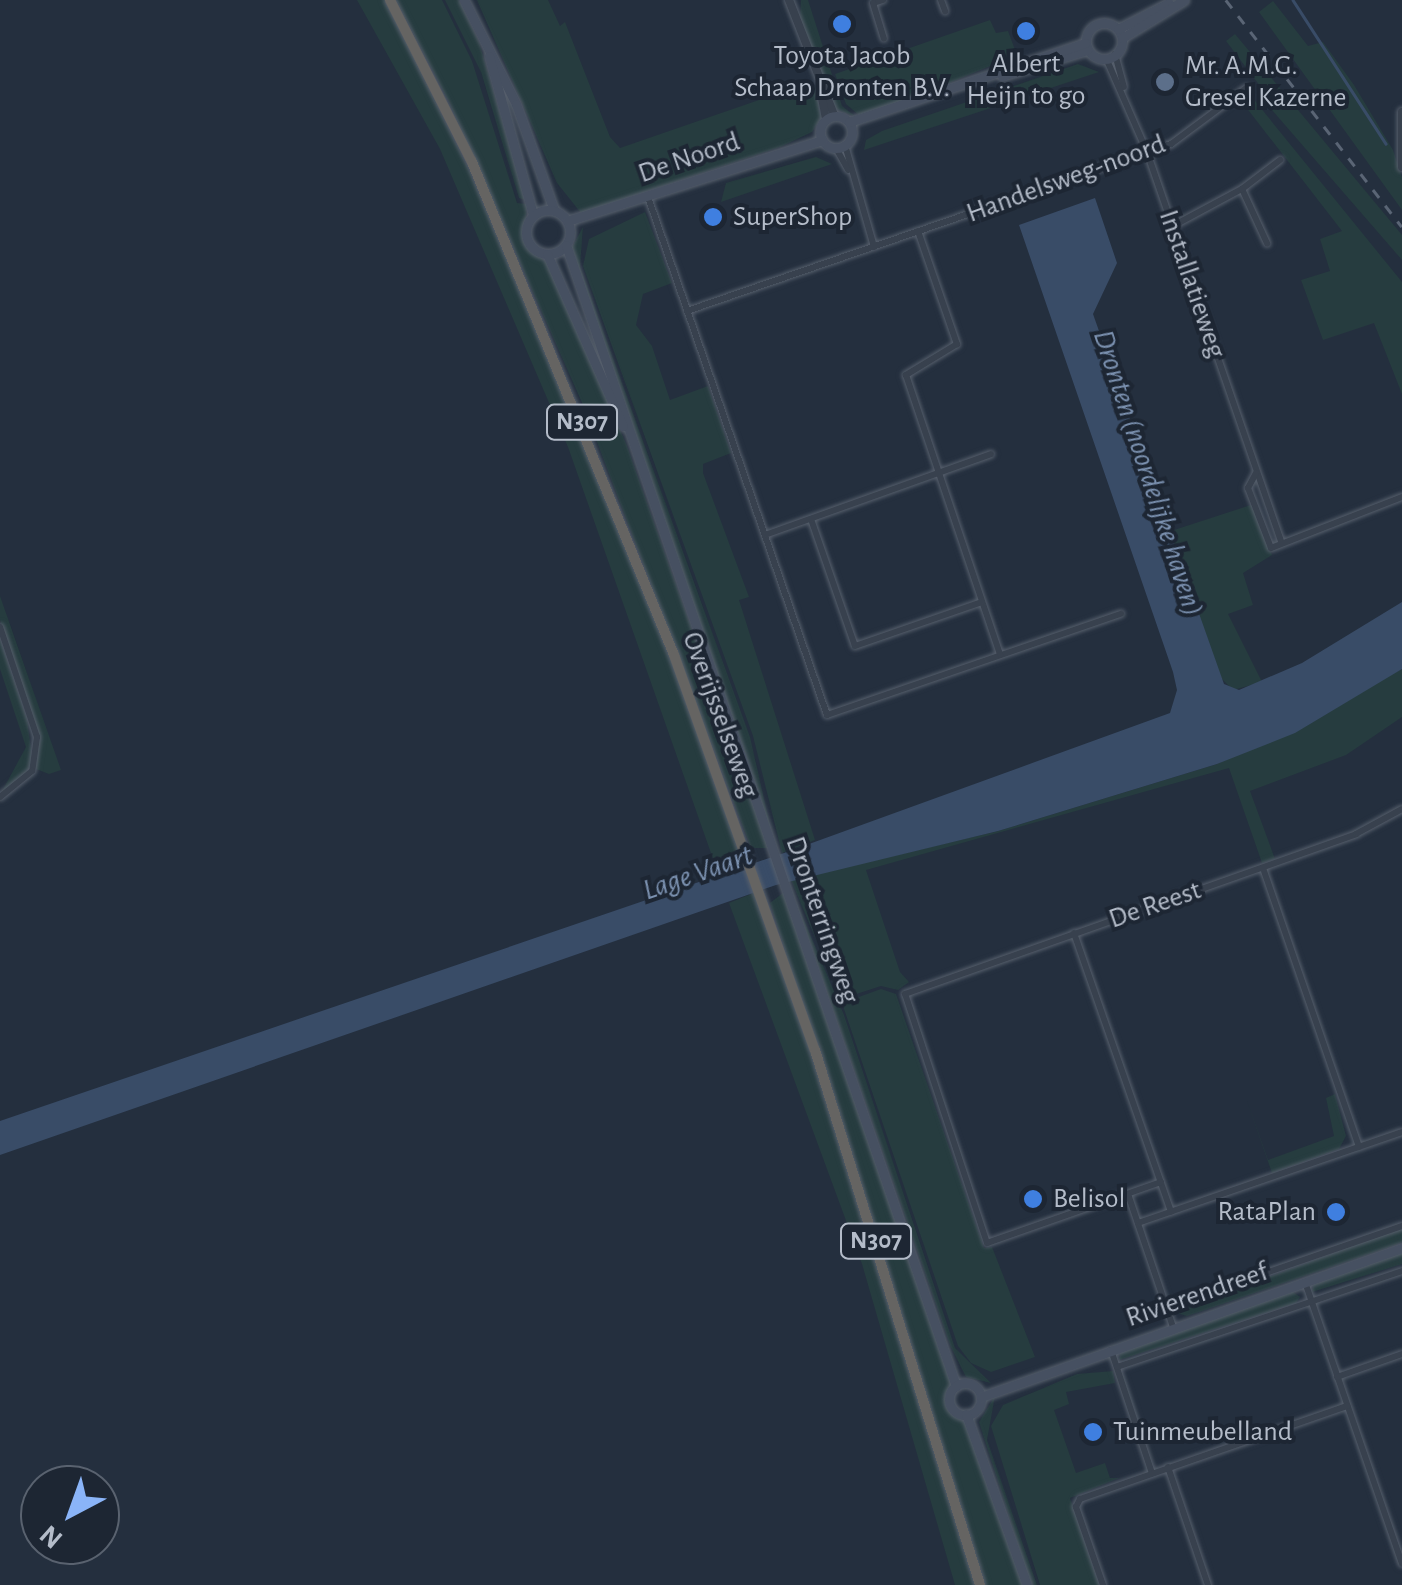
<!DOCTYPE html>
<style>
body{margin:0}
#map{position:relative;width:1402px;height:1585px;overflow:hidden;background:#242f3e;font-family:"Alegreya Sans",sans-serif}
div>[style]{position:absolute}
[style*='--x']{left:calc(var(--x)*1px);top:calc(var(--y)*1px);width:calc(var(--w)*1px);rotate:calc(var(--a)*1deg)}
.green>*{inset:0;background:#263c3f}
.water>*{inset:0;background:#394c67}
.stream>*{height:2.5px;margin:-1.25px;padding:0 1.25px;transform-origin:1.25px;border-radius:1.25px;background:#394c67}
.roads{filter:drop-shadow(0 0 2px #565f6c) drop-shadow(0 0 2px #565f6c)}
.minor>*{height:6px;margin:-3px;padding:0 3px;transform-origin:3px;border-radius:3px;background:#38414e}
.tertiary>*{height:8px;margin:-4px;padding:0 4px;transform-origin:4px;border-radius:4px;background:#38414e}
.secondary>*{height:9px;margin:-4.5px;padding:0 4.5px;transform-origin:4.5px;border-radius:4.5px;background:#465061}
.secondary>.ring{margin:-4.5px;padding:0;box-sizing:content-box;background:none;border:9px solid #465061;border-radius:50%}
.trunk>*{height:10px;margin:-5px;padding:0 5px;transform-origin:5px;border-radius:5px;background:#656462}
.rail>*{height:2.5px;margin-top:-1.25px;transform-origin:0;background:repeating-linear-gradient(90deg,#5a6575 0 10px,transparent 0 20px)}
.dots>*{width:28px;height:28px;translate:-50% -50%;box-sizing:border-box;border:5px solid #1d2633;border-radius:50%}
span{translate:-50% -50%;white-space:nowrap;text-align:center;line-height:1.15;-webkit-text-stroke:8px #1d2633;paint-order:stroke}
.shield-label span{padding:2px 8px;background:#1d2633;border:2px solid;border-radius:8px;-webkit-text-stroke-width:0}
.shield-label{font-size:25px;color:#b4bcc9;font-weight:700}
.poi-label{font-size:28px;color:#b4bcc9}
.left{translate:0 -50%;text-align:left}
.right{translate:-100% -50%;text-align:right}
.street-label{font-size:28px;color:#b4bcc9}
.water-label{font-size:30px;color:#7c92b1;font-style:italic}
.north{position:absolute;left:20px;top:1465px;width:100px;height:100px;box-sizing:border-box;background:#1d2633;border:2px solid #59626f;border-radius:50%;rotate:221deg;font-size:28px;font-weight:700;line-height:40px;text-align:center;color:#b4bcc9}
.north::after{content:'';display:block;margin:auto;width:35px;height:45px;background:#8ab4f8;clip-path:polygon(50% 0,100% 100%,50% 72%,0 100%)}
</style>
<div id="map">
<div class="green">
<i style="clip-path:polygon(357px 0,385px 0,470px 172px,642px 584px,748px 865px,718px 873px,568px 447px,440px 149px)"></i>
<i style="clip-path:polygon(396px 0,442px 0,472px 61px,517px 203px,527px 204px,524px 240px,548px 264px,627px 446px,769px 848px,751px 848px,583px 405px,449px 102px)"></i>
<i style="clip-path:polygon(445px 0,459px 0,479px 42px,525px 200px,519px 198px,481px 72px)"></i>
<i style="clip-path:polygon(477px 0,548px 0,560px 26px,565px 22px,610px 137px,620px 148px,797px 87px,815px 86px,821px 118px,812px 132px,780px 147px,581px 213px,557px 183px)"></i>
<i style="clip-path:polygon(801px 0,808px 0,842px 106px,856px 117px,836px 109px,800px 20px)"></i>
<i style="clip-path:polygon(1273px 1px,1308px 46px,1323px 42px,1354px 85px,1393px 150px,1402px 177px,1402px 210px,1259px 12px)"></i>
<i style="clip-path:polygon(990px 20px,996px 33px,1008px 31px,1017px 55px,879px 112px,860px 116px,846px 104px,835px 74px)"></i>
<i style="clip-path:polygon(1235px 34px,1402px 235px,1402px 260px,1259px 95px,1260px 86px,1226px 41px)"></i>
<i style="clip-path:polygon(1078px 64px,1099px 72px,864px 150px,866px 140px,882px 131px)"></i>
<i style="clip-path:polygon(1251px 96px,1402px 282px,1402px 394px,1374px 323px,1323px 340px,1301px 280px,1330px 271px,1320px 239px,1342px 231px,1242px 102px)"></i>
<i style="clip-path:polygon(816px 157px,832px 164px,721px 202px,726px 183px)"></i>
<i style="clip-path:polygon(645px 212px,672px 283px,643px 294px,636px 325px,652px 346px,670px 400px,708px 386px,731px 453px,703px 464px,703px 473px,749px 597px,739px 600px,815px 840px,782px 853px,753px 736px,583px 266px,589px 239px)"></i>
<i style="clip-path:polygon(583px 227px,580px 267px,750px 737px,772px 834px,570px 251px)"></i>
<i style="clip-path:polygon(1254px 504px,1272px 555px,1243px 573px,1253px 605px,1228px 614px,1262px 682px,1233px 690px,1219px 676px,1168px 532px)"></i>
<i style="clip-path:polygon(0 596px,61px 770px,49px 774px,36px 769px,38px 735px,0 620px)"></i>
<i style="clip-path:polygon(0 639px,27px 719px,32px 757px,30px 769px,0 795px,26px 747px,0 669px)"></i>
<i style="clip-path:polygon(1402px 669px,1402px 717px,1346px 755px,1250px 791px,1275px 859px,1262px 863px,1229px 768px,866px 870px,900px 972px,909px 982px,898px 990px,881px 986px,841px 999px,791px 880px,998px 831px,1217px 764px)"></i>
<i style="clip-path:polygon(756px 892px,820px 1079px,975px 1585px,955px 1585px,862px 1264px,729px 903px)"></i>
<i style="clip-path:polygon(784px 892px,951px 1381px,947px 1404px,967px 1426px,1023px 1585px,985px 1585px,770px 903px)"></i>
<i style="clip-path:polygon(795px 899px,844px 1015px,955px 1348px,991px 1383px,966px 1377px,950px 1345px)"></i>
<i style="clip-path:polygon(881px 989px,896px 994px,984px 1248px,992px 1247px,1035px 1357px,991px 1372px,971px 1363px,958px 1346px,842px 1003px)"></i>
<i style="clip-path:polygon(1335px 1094px,1346px 1136px,1339px 1149px,1272px 1173px,1245px 1095px,1268px 1160px,1334px 1136px,1326px 1098px)"></i>
<i style="clip-path:polygon(1402px 1228px,1402px 1242px,1395px 1245px,1187px 1316px,1173px 1312px)"></i>
<i style="clip-path:polygon(1402px 1252px,1402px 1264px,1312px 1292px,1314px 1282px)"></i>
<i style="clip-path:polygon(1292px 1291px,1300px 1297px,1296px 1303px,1119px 1360px,1121px 1351px)"></i>
<i style="clip-path:polygon(1113px 1371px,1115px 1383px,1066px 1392px,1069px 1404px,1054px 1410px,1076px 1473px,1105px 1463px,1110px 1478px,1119px 1478px,1070px 1498px,1099px 1585px,1040px 1585px,991px 1426px,1003px 1405px,1077px 1374px)"></i>
<i style="clip-path:polygon(995px 1396px,987px 1440px,1037px 1585px,1031px 1585px,979px 1422px)"></i>
</div>
<div class="water">
<i style="clip-path:polygon(1095px 198px,1117px 263px,1093px 314px,1224px 684px,1239px 690px,1302px 663px,1402px 602px,1402px 669px,1295px 733px,1217px 764px,998px 831px,776px 885px,0 1155px,0 1121px,787px 852px,1170px 713px,1177px 690px,1173px 672px,1019px 225px)"></i>
</div>
<div class="stream">
<i style="--x:1293;--y:0;--w:171;--a:57.1"></i>
</div>
<div class="roads">
<div class="minor">
<i style="--x:883;--y:0;--w:10;--a:163"></i>
<i style="--x:873;--y:3;--w:37;--a:73"></i>
<i style="--x:941;--y:0;--w:12;--a:70"></i>
<i style="--x:1115;--y:54;--w:34;--a:75"></i>
<i style="--x:1106;--y:58;--w:103;--a:66.4"></i>
<i style="--x:1147;--y:152;--w:412;--a:71"></i>
<i style="--x:845;--y:145;--w:106;--a:74.1"></i>
<i style="--x:836;--y:148;--w:25;--a:61"></i>
<i style="--x:1242;--y:189;--w:60;--a:65.2"></i>
<i style="--x:648;--y:197;--w:548;--a:70.94"></i>
<i style="--x:827;--y:715;--w:311;--a:-19"></i>
<i style="--x:1171;--y:227;--w:81;--a:-28.2"></i>
<i style="--x:1242;--y:189;--w:48;--a:-37.3"></i>
<i style="--x:918;--y:231;--w:120;--a:71"></i>
<i style="--x:957;--y:344;--w:60;--a:148.7"></i>
<i style="--x:906;--y:375;--w:295;--a:71.4"></i>
<i style="--x:687;--y:311;--w:512;--a:-19.04"></i>
<i style="--x:1171;--y:144;--w:94;--a:-36.7"></i>
<i style="--x:1256;--y:473;--w:17;--a:118"></i>
<i style="--x:1248;--y:488;--w:64;--a:69"></i>
<i style="--x:1271;--y:548;--w:141;--a:-21.3"></i>
<i style="--x:811;--y:519;--w:134;--a:70.9"></i>
<i style="--x:855;--y:646;--w:134;--a:-19.1"></i>
<i style="--x:765;--y:535;--w:240;--a:-19.7"></i>
<i style="--x:0;--y:627;--w:116;--a:71.4"></i>
<i style="--x:37;--y:737;--w:34;--a:98"></i>
<i style="--x:32;--y:771;--w:41;--a:140.9"></i>
<i style="--x:1263;--y:868;--w:295;--a:71"></i>
<i style="--x:1074;--y:933;--w:295;--a:70.8"></i>
<i style="--x:1161;--y:1182;--w:184;--a:160.7"></i>
<i style="--x:987;--y:1243;--w:262;--a:-108.2"></i>
<i style="--x:905;--y:994;--w:479;--a:-19.5"></i>
<i style="--x:1356;--y:834;--w:52;--a:-28.5"></i>
<i style="--x:1128;--y:1194;--w:140;--a:71.3"></i>
<i style="--x:1138;--y:1223;--w:279;--a:-19"></i>
<i style="--x:1305;--y:1282;--w:298;--a:71"></i>
<i style="--x:1167;--y:1307;--w:249;--a:-19"></i>
<i style="--x:1111;--y:1350;--w:130;--a:71.6"></i>
<i style="--x:1117;--y:1367;--w:301;--a:-18.6"></i>
<i style="--x:1337;--y:1377;--w:69;--a:-19.5"></i>
<i style="--x:1168;--y:1467;--w:125;--a:71.3"></i>
<i style="--x:1103;--y:1585;--w:83;--a:-109.1"></i>
<i style="--x:1076;--y:1507;--w:9;--a:-63"></i>
<i style="--x:1080;--y:1499;--w:283;--a:-19.2"></i>
</div>
<div class="tertiary">
<i style="--x:789;--y:0;--w:123;--a:68.6"></i>
<i style="--x:821;--y:93;--w:25;--a:79"></i>
<i style="--x:1402;--y:112;--w:55;--a:90"></i>
</div>
<div class="secondary">
<i style="--x:464;--y:0;--w:116;--a:63.4"></i>
<i style="--x:516;--y:104;--w:113;--a:70.3"></i>
<i class="ring" style="left:1086px;top:23px;width:27px;height:27px"></i>
<i style="--x:1118;--y:29;--w:57;--a:-27"></i>
<i style="--x:1122;--y:38;--w:73;--a:-31.5"></i>
<i style="--x:489;--y:56;--w:165;--a:74.5"></i>
<i style="--x:1002;--y:76;--w:89;--a:-17"></i>
<i class="ring" style="left:820px;top:116px;width:23px;height:23px"></i>
<i style="--x:849;--y:122;--w:249;--a:-18.5"></i>
<i class="ring" style="left:526px;top:210px;width:35px;height:35px"></i>
<i style="--x:567;--y:221;--w:268;--a:-17.6"></i>
<i style="--x:566;--y:245;--w:1206;--a:71.13"></i>
<i style="--x:547;--y:254;--w:188;--a:66.2"></i>
<i class="ring" style="left:949px;top:1383px;width:23px;height:23px"></i>
<i style="--x:981;--y:1397;--w:447;--a:-19.5"></i>
<i style="--x:966;--y:1414;--w:182;--a:70.4"></i>
</div>
<div class="trunk">
<i style="--x:390;--y:0;--w:182;--a:63.2"></i>
<i style="--x:472;--y:162;--w:533;--a:67.72"></i>
<i style="--x:674;--y:655;--w:419;--a:70.4"></i>
<i style="--x:815;--y:1050;--w:560;--a:72.86"></i>
</div>
</div>
<div class="rail">
<i style="--x:1226;--y:0;--w:287;--a:52.2"></i>
</div>
<div class="dots">
<i style="left:842px;top:24px;background:#3f7fe0"></i>
<i style="left:1026px;top:31px;background:#3f7fe0"></i>
<i style="left:1165px;top:82px;background:#5c6f8a"></i>
<i style="left:713px;top:217px;background:#3f7fe0"></i>
<i style="left:1033px;top:1199px;background:#3f7fe0"></i>
<i style="left:1336px;top:1212px;background:#3f7fe0"></i>
<i style="left:1093px;top:1432px;background:#3f7fe0"></i>
</div>
<div class="shield-label">
<span style="left:582px;top:422px">N307</span>
<span style="left:876px;top:1241px">N307</span>
</div>
<div class="poi-label">
<span style="left:842px;top:72px">Toyota Jacob<br>Schaap Dronten B.V.</span>
<span style="left:1026px;top:80px">Albert<br>Heijn to go</span>
<span class="left" style="left:1185px;top:82px">Mr. A.M.G.<br>Gresel Kazerne</span>
<span class="left" style="left:733px;top:217px">SuperShop</span>
<span class="left" style="left:1053px;top:1199px">Belisol</span>
<span class="right" style="left:1316px;top:1212px">RataPlan</span>
<span class="left" style="left:1113px;top:1432px">Tuinmeubelland</span>
</div>
<div class="street-label">
<span style="left:689px;top:158px;rotate:-19deg">De Noord</span>
<span style="left:1066px;top:179px;rotate:-20deg">Handelsweg-noord</span>
<span style="left:1192px;top:284px;rotate:71deg">Installatieweg</span>
<span style="left:720px;top:715px;rotate:70deg">Overijsselseweg</span>
<span style="left:1155px;top:905px;rotate:-19deg">De Reest</span>
<span style="left:822px;top:920px;rotate:71deg">Dronterringweg</span>
<span style="left:1197px;top:1295px;rotate:-19deg">Rivierendreef</span>
</div>
<div class="water-label">
<span style="left:1148px;top:473px;rotate:72deg">Dronten (noordelijke haven)</span>
<span style="left:698px;top:873px;rotate:-19deg">Lage Vaart</span>
</div>
<div class="north">N</div>
</div>
